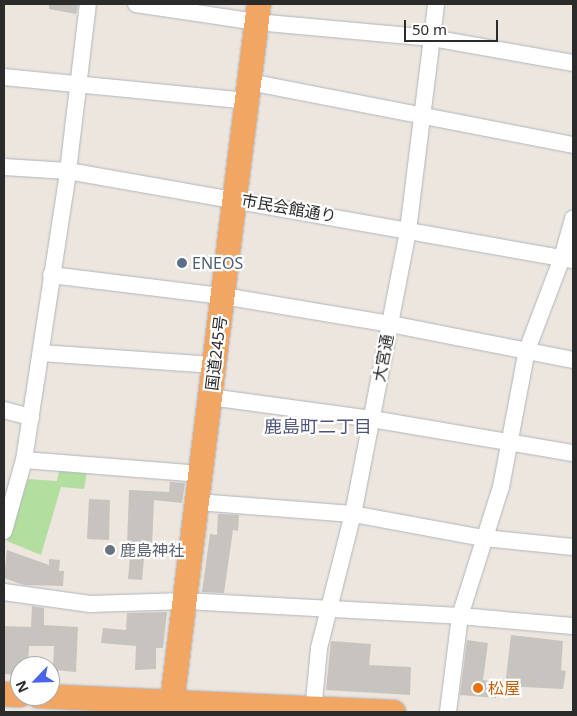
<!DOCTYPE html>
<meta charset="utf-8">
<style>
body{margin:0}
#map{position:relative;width:577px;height:716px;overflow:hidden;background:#ece6de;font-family:"Noto Sans","Noto Sans JP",sans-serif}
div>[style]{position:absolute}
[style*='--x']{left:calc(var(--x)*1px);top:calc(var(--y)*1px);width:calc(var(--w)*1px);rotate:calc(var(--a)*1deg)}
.green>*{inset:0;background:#b2de9f}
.building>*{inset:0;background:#c7c3be}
.roads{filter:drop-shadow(0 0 1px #b2b4bd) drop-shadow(0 0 1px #b2b4bd)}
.minor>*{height:16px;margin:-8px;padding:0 8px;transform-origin:8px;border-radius:8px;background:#fff}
.highway>*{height:24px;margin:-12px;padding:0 12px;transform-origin:12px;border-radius:12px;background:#f2a663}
.dots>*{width:14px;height:14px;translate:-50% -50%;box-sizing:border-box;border:2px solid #fff;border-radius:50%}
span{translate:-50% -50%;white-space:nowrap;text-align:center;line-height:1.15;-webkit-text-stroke:4.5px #fff;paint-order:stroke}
.street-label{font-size:16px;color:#2b2b2b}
.service-label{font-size:16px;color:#4e5e75}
.left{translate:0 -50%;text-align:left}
.worship-label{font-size:16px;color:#5b616d}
.food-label{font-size:16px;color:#c56008}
.neighbourhood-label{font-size:18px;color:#4f5578}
.frame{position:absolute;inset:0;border:5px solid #2b2b2b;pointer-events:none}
.north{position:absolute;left:10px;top:656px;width:50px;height:50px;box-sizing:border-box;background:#fff;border:1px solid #aaa;border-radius:50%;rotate:246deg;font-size:14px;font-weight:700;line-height:20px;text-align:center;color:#2b2b2b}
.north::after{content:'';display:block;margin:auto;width:18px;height:22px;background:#4b64ec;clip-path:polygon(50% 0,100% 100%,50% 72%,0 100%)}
.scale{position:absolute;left:404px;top:20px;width:94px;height:22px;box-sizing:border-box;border:2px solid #2b2b2b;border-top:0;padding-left:6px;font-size:15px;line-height:18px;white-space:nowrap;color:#2b2b2b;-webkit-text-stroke:4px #fff;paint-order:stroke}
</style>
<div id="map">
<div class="green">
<i style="clip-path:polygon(59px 470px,87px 472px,84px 489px,61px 487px,41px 555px,7px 541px,28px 479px,57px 481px)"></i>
</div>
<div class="building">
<i style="clip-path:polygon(49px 4px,78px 4px,76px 14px,49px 9px)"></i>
<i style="clip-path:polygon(170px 482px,185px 483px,182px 503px,154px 500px,152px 547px,145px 547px,142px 580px,128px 579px,131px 546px,127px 546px,129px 490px,169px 492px)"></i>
<i style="clip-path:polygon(89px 499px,110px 500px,109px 540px,87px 539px)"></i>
<i style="clip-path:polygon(218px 514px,239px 515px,238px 531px,233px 530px,224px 593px,202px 592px,210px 534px,217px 535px)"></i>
<i style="clip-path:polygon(7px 550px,49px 565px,49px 559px,60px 560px,59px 571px,64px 571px,63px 586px,24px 585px,4px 578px)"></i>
<i style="clip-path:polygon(32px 606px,44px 608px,44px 625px,78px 627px,76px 672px,53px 670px,54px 646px,29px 646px,28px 666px,20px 666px,20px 675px,4px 674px,4px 626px,31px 627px)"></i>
<i style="clip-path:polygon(167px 612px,163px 648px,156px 648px,156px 669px,135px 670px,136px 646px,101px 643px,103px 628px,126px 630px,127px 613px)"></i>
<i style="clip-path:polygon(511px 635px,563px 641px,561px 670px,566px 671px,563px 689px,505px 686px)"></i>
<i style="clip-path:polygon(467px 640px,488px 643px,483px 680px,497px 682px,496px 698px,460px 695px)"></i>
<i style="clip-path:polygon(331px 641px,371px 644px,369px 665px,411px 667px,410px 695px,326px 690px)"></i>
</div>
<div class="roads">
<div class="minor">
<i style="--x:136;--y:4;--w:121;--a:8.5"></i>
<i style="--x:256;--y:22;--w:177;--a:5.2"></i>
<i style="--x:432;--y:38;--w:143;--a:10.1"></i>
<i style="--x:4;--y:77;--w:244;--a:5.6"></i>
<i style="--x:249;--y:82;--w:330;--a:11"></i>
<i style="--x:4;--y:167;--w:64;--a:3.6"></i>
<i style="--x:68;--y:171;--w:513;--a:10"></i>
<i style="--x:51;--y:275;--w:173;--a:7"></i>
<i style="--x:223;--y:296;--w:169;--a:9.5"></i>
<i style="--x:390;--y:324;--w:187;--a:11.1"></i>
<i style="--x:41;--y:353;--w:173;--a:4"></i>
<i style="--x:210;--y:397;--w:163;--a:7.7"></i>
<i style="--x:372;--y:419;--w:204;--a:9.6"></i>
<i style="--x:4;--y:410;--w:28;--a:15"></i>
<i style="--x:24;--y:460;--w:178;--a:4.5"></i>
<i style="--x:197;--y:502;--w:156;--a:4.4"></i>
<i style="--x:353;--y:514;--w:133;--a:10.4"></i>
<i style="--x:484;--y:538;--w:89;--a:5.8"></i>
<i style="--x:4;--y:531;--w:74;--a:-74.3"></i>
<i style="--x:24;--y:460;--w:292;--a:-81.3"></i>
<i style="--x:68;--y:171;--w:168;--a:-83.2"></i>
<i style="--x:4;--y:592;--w:87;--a:7.9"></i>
<i style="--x:90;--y:604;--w:95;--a:-1.8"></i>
<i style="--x:185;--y:601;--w:275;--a:3.1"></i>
<i style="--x:460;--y:616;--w:113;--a:5.1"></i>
<i style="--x:313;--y:712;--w:64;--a:-84.6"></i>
<i style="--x:319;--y:648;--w:138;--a:-75.8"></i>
<i style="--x:353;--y:514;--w:289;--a:-79"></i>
<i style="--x:408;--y:230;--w:228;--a:-82.9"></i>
<i style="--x:448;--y:712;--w:97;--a:-82.9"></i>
<i style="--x:460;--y:616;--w:135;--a:-72.4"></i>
<i style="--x:501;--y:487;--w:139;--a:-79.3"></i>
<i style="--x:527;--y:350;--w:98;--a:-69.2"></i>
<i style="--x:562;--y:258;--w:41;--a:-74.2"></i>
</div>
<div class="highway">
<i style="--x:4;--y:694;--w:16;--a:4"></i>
<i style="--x:38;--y:696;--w:356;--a:2.6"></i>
<i style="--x:172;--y:702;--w:703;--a:-82.9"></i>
</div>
</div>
<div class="dots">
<i style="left:182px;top:263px;background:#5c6f8a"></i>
<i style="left:110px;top:550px;background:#6b7280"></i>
<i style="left:478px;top:688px;background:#e8710a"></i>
</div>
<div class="street-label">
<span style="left:289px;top:208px;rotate:10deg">市民会館通り</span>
<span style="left:216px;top:353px;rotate:-83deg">国道245号</span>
<span style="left:383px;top:358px;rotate:-79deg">大宮通</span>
</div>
<div class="service-label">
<span class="left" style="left:192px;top:263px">ENEOS</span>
</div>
<div class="worship-label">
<span class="left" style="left:120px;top:550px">鹿島神社</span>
</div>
<div class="food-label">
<span class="left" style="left:488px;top:688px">松屋</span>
</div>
<div class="neighbourhood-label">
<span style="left:318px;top:426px">鹿島町二丁目</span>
</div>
<div class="frame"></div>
<div class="north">N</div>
<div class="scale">50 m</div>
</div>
